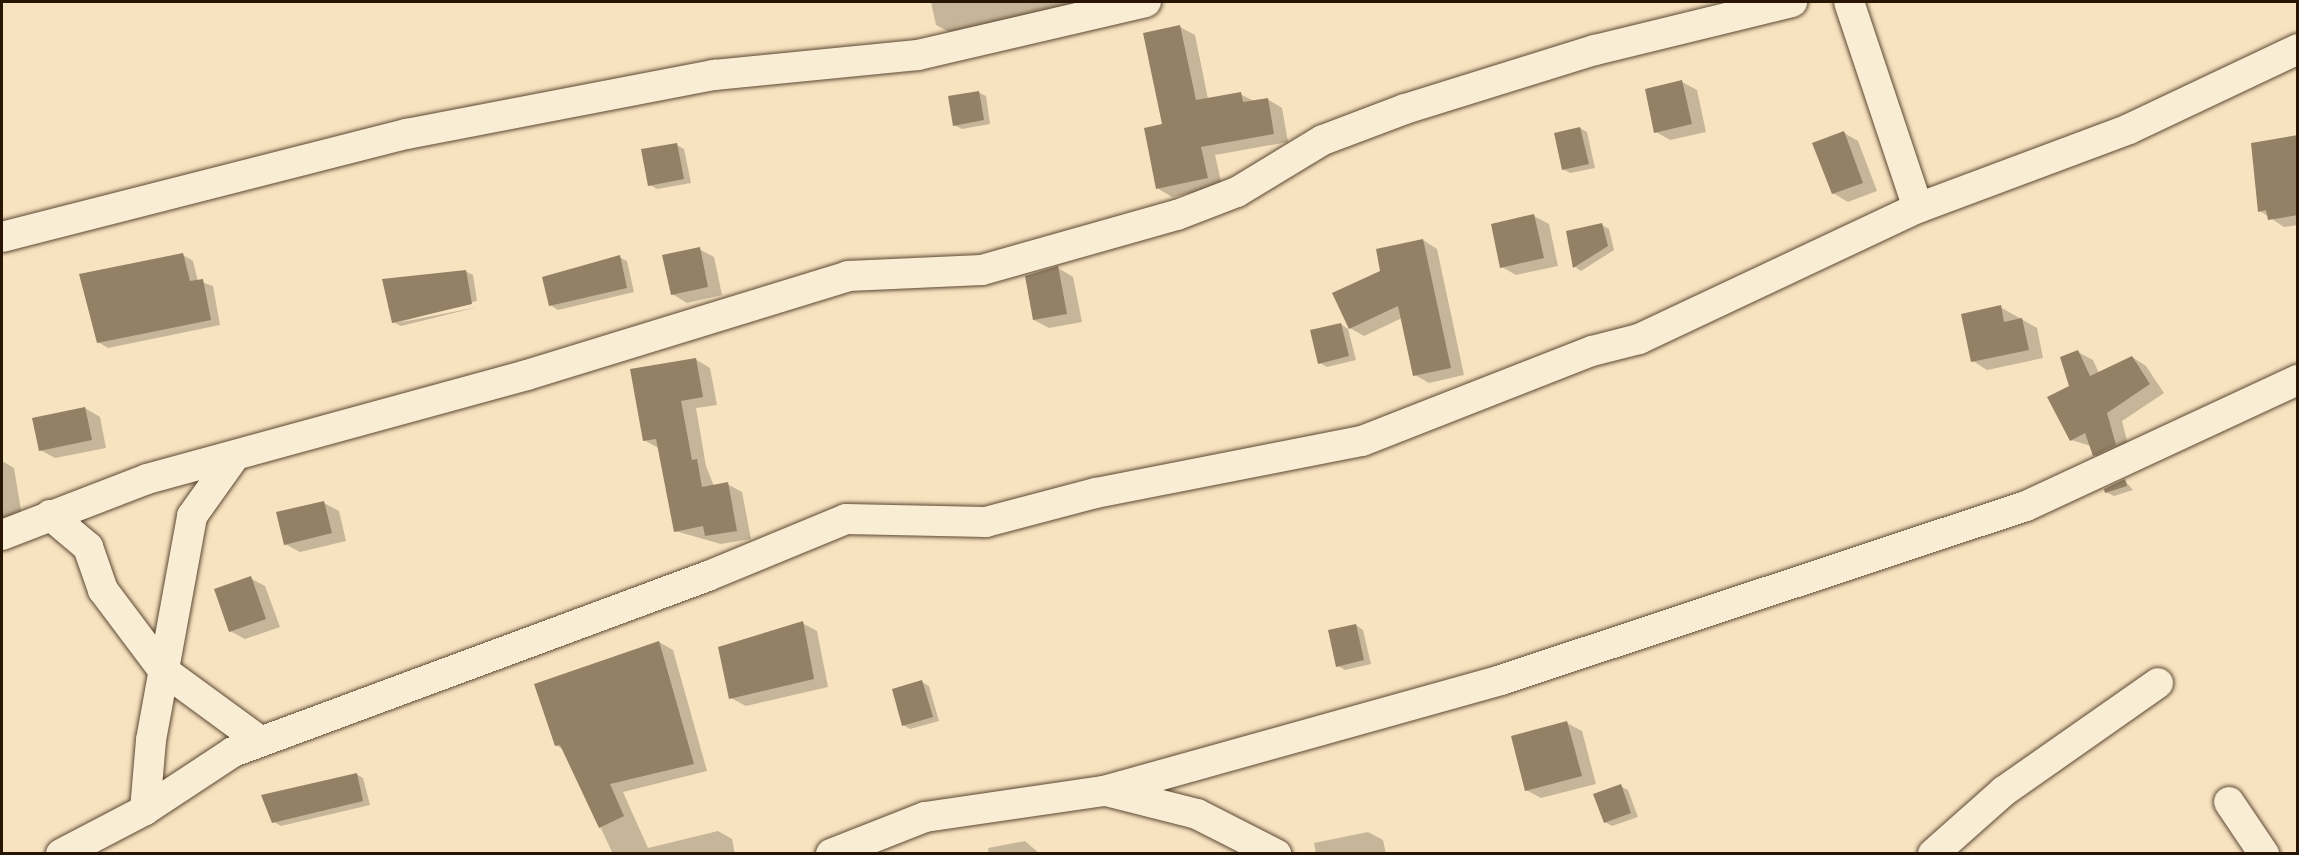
<!DOCTYPE html>
<style>
body{margin:0}
#map{position:relative;width:2299px;height:855px;overflow:hidden;background:#f8e3c0;font-family:Alegreya,serif}
div>[style]{position:absolute}
[style*='--x']{left:calc(var(--x)*1px);top:calc(var(--y)*1px);width:calc(var(--w)*1px);rotate:calc(var(--a)*1deg)}
.shadow>*{inset:0;background:#0003}
.building>*{inset:0;background:#948065}
.roads{filter:drop-shadow(0 0 2px #5c4832) drop-shadow(0 0 2px #5c4832)}
.minor>*{height:30px;margin:-15px;padding:0 15px;transform-origin:15px;border-radius:15px;background:#faedd6}
span{translate:-50% -50%;white-space:nowrap;text-align:center;line-height:1.15;-webkit-text-stroke:5px #faedd6;paint-order:stroke}
.frame{position:absolute;inset:0;border:3px solid #281503;pointer-events:none}
</style>
<div id="map">
<div class="shadow">
<i style="clip-path:polygon(931px 2px,1073px 2px,1074px 5px,949px 32px,936px 25px)"></i>
<i style="clip-path:polygon(1180px 27px,1195px 35px,1208px 99px,1240px 94px,1254px 101px,1267px 99px,1282px 108px,1288px 142px,1215px 155px,1222px 186px,1172px 197px,1157px 188px)"></i>
<i style="clip-path:polygon(1682px 82px,1697px 90px,1706px 132px,1670px 140px,1656px 132px)"></i>
<i style="clip-path:polygon(978px 92px,986px 96px,990px 124px,962px 129px,954px 125px)"></i>
<i style="clip-path:polygon(1580px 128px,1587px 132px,1595px 168px,1570px 173px,1563px 169px)"></i>
<i style="clip-path:polygon(1844px 133px,1858px 141px,1877px 191px,1848px 202px,1833px 193px)"></i>
<i style="clip-path:polygon(2298px 137px,2298px 225px,2284px 227px,2260px 211px)"></i>
<i style="clip-path:polygon(677px 145px,684px 149px,691px 183px,657px 189px,650px 185px)"></i>
<i style="clip-path:polygon(1534px 216px,1549px 224px,1558px 266px,1516px 275px,1502px 267px)"></i>
<i style="clip-path:polygon(1602px 225px,1609px 229px,1614px 250px,1581px 271px,1575px 267px,1568px 232px)"></i>
<i style="clip-path:polygon(1423px 240px,1437px 249px,1464px 375px,1429px 383px,1415px 375px,1402px 318px,1364px 336px,1350px 328px,1382px 272px)"></i>
<i style="clip-path:polygon(699px 249px,714px 257px,722px 295px,687px 303px,672px 294px)"></i>
<i style="clip-path:polygon(183px 255px,193px 261px,198px 281px,213px 286px,220px 325px,108px 348px,98px 342px)"></i>
<i style="clip-path:polygon(619px 257px,627px 261px,634px 292px,558px 310px,550px 305px)"></i>
<i style="clip-path:polygon(1058px 268px,1073px 277px,1082px 322px,1049px 328px,1034px 320px)"></i>
<i style="clip-path:polygon(465px 271px,473px 275px,477px 301px,397px 323px,478px 307px,401px 326px,393px 322px)"></i>
<i style="clip-path:polygon(2000px 307px,2037px 328px,2043px 358px,1987px 370px,1973px 361px)"></i>
<i style="clip-path:polygon(1341px 324px,1348px 329px,1356px 360px,1327px 367px,1320px 363px)"></i>
<i style="clip-path:polygon(2078px 352px,2093px 360px,2099px 373px,2132px 357px,2146px 366px,2164px 393px,2122px 421px,2130px 453px,2109px 463px,2094px 455px,2091px 446px,2071px 440px)"></i>
<i style="clip-path:polygon(695px 359px,710px 368px,717px 405px,696px 408px,706px 466px,714px 486px,727px 484px,742px 492px,751px 539px,721px 544px,675px 531px,660px 449px,644px 440px)"></i>
<i style="clip-path:polygon(85px 408px,100px 417px,106px 448px,55px 458px,40px 450px)"></i>
<i style="clip-path:polygon(2px 461px,14px 468px,23px 522px,2px 527px)"></i>
<i style="clip-path:polygon(2125px 481px,2133px 490px,2114px 496px,2106px 492px)"></i>
<i style="clip-path:polygon(324px 503px,339px 511px,346px 541px,300px 552px,285px 544px)"></i>
<i style="clip-path:polygon(250px 578px,265px 586px,280px 627px,245px 639px,230px 631px)"></i>
<i style="clip-path:polygon(802px 623px,817px 631px,828px 687px,746px 706px,731px 698px)"></i>
<i style="clip-path:polygon(1356px 625px,1363px 630px,1371px 664px,1345px 670px,1338px 666px)"></i>
<i style="clip-path:polygon(659px 642px,673px 650px,707px 771px,623px 792px,648px 848px,718px 831px,732px 839px,735px 854px,613px 854px,564px 750px,556px 745px)"></i>
<i style="clip-path:polygon(922px 682px,929px 686px,939px 721px,910px 729px,903px 725px)"></i>
<i style="clip-path:polygon(1567px 723px,1582px 731px,1596px 784px,1541px 798px,1526px 790px)"></i>
<i style="clip-path:polygon(356px 774px,363px 778px,370px 805px,281px 826px,274px 822px)"></i>
<i style="clip-path:polygon(1620px 786px,1628px 790px,1638px 817px,1612px 826px,1605px 822px)"></i>
<i style="clip-path:polygon(1368px 832px,1383px 840px,1386px 854px,1316px 854px,1314px 843px)"></i>
<i style="clip-path:polygon(1025px 841px,1040px 854px,989px 854px,988px 848px)"></i>
</div>
<div class="building">
<i style="clip-path:polygon(1180px 25px,1196px 100px,1241px 92px,1243px 102px,1268px 98px,1274px 134px,1201px 147px,1208px 178px,1156px 189px,1144px 128px,1162px 124px,1143px 33px)"></i>
<i style="clip-path:polygon(1682px 80px,1692px 124px,1654px 133px,1645px 89px)"></i>
<i style="clip-path:polygon(979px 91px,984px 120px,953px 126px,948px 96px)"></i>
<i style="clip-path:polygon(1580px 127px,1589px 164px,1562px 170px,1554px 133px)"></i>
<i style="clip-path:polygon(1844px 131px,1863px 183px,1832px 194px,1812px 143px)"></i>
<i style="clip-path:polygon(2298px 135px,2298px 215px,2268px 220px,2266px 210px,2258px 212px,2251px 143px)"></i>
<i style="clip-path:polygon(677px 143px,684px 179px,648px 186px,641px 149px)"></i>
<i style="clip-path:polygon(1534px 214px,1544px 258px,1500px 268px,1491px 224px)"></i>
<i style="clip-path:polygon(1602px 223px,1608px 246px,1573px 268px,1566px 231px)"></i>
<i style="clip-path:polygon(1423px 239px,1451px 368px,1413px 376px,1398px 306px,1349px 329px,1332px 293px,1380px 271px,1376px 249px)"></i>
<i style="clip-path:polygon(700px 247px,708px 287px,671px 295px,662px 255px)"></i>
<i style="clip-path:polygon(183px 253px,190px 281px,203px 279px,211px 320px,97px 343px,79px 274px)"></i>
<i style="clip-path:polygon(620px 255px,627px 288px,549px 306px,542px 277px)"></i>
<i style="clip-path:polygon(1058px 266px,1067px 314px,1033px 320px,1025px 276px)"></i>
<i style="clip-path:polygon(466px 270px,472px 304px,392px 323px,382px 279px)"></i>
<i style="clip-path:polygon(2001px 305px,2004px 322px,2022px 318px,2029px 350px,1971px 362px,1961px 314px)"></i>
<i style="clip-path:polygon(1341px 323px,1349px 356px,1318px 364px,1310px 330px)"></i>
<i style="clip-path:polygon(2078px 350px,2090px 376px,2132px 356px,2150px 384px,2107px 413px,2116px 445px,2093px 456px,2085px 433px,2070px 441px,2047px 397px,2069px 386px,2060px 357px)"></i>
<i style="clip-path:polygon(696px 358px,703px 397px,681px 401px,692px 460px,697px 459px,702px 487px,728px 482px,737px 531px,705px 536px,703px 526px,674px 532px,656px 439px,643px 441px,630px 369px)"></i>
<i style="clip-path:polygon(85px 407px,92px 440px,39px 451px,32px 418px)"></i>
<i style="clip-path:polygon(2125px 479px,2127px 486px,2105px 493px,2104px 489px)"></i>
<i style="clip-path:polygon(324px 501px,332px 533px,284px 545px,276px 512px)"></i>
<i style="clip-path:polygon(251px 576px,266px 619px,229px 632px,214px 589px)"></i>
<i style="clip-path:polygon(803px 621px,814px 679px,729px 699px,718px 647px)"></i>
<i style="clip-path:polygon(1356px 624px,1364px 660px,1336px 667px,1328px 630px)"></i>
<i style="clip-path:polygon(659px 641px,694px 764px,610px 784px,624px 816px,599px 828px,560px 745px,555px 746px,534px 684px)"></i>
<i style="clip-path:polygon(922px 680px,933px 717px,902px 726px,892px 689px)"></i>
<i style="clip-path:polygon(1567px 721px,1582px 776px,1525px 791px,1511px 736px)"></i>
<i style="clip-path:polygon(357px 773px,363px 801px,272px 823px,261px 795px)"></i>
<i style="clip-path:polygon(1621px 784px,1631px 813px,1604px 823px,1593px 794px)"></i>
</div>
<div class="roads">
<div class="minor">
<i style="--x:1849;--y:2;--w:217;--a:71.5"></i>
<i style="--x:2;--y:237;--w:418;--a:-14.3"></i>
<i style="--x:407;--y:134;--w:313;--a:-10.9"></i>
<i style="--x:714;--y:75;--w:205;--a:-5.6"></i>
<i style="--x:918;--y:55;--w:234;--a:-13.1"></i>
<i style="--x:50;--y:515;--w:50;--a:40.1"></i>
<i style="--x:88;--y:547;--w:46;--a:70.8"></i>
<i style="--x:103;--y:590;--w:100;--a:53.1"></i>
<i style="--x:163;--y:670;--w:120;--a:36.2"></i>
<i style="--x:2;--y:535;--w:155;--a:-21.1"></i>
<i style="--x:147;--y:479;--w:394;--a:-15.3"></i>
<i style="--x:527;--y:375;--w:336;--a:-17.1"></i>
<i style="--x:848;--y:276;--w:134;--a:-2.6"></i>
<i style="--x:982;--y:270;--w:203;--a:-15.8"></i>
<i style="--x:1177;--y:215;--w:64;--a:-21"></i>
<i style="--x:1237;--y:192;--w:100;--a:-31.2"></i>
<i style="--x:1323;--y:140;--w:88;--a:-20.7"></i>
<i style="--x:1405;--y:109;--w:199;--a:-17.3"></i>
<i style="--x:1595;--y:50;--w:203;--a:-13.7"></i>
<i style="--x:1106;--y:791;--w:94;--a:14.2"></i>
<i style="--x:1197;--y:814;--w:89;--a:26.9"></i>
<i style="--x:2229;--y:802;--w:63;--a:56.1"></i>
<i style="--x:145;--y:810;--w:70;--a:-85.1"></i>
<i style="--x:151;--y:740;--w:228;--a:-79.6"></i>
<i style="--x:192;--y:516;--w:69;--a:-54.5"></i>
<i style="--x:61;--y:854;--w:95;--a:-27.6"></i>
<i style="--x:145;--y:810;--w:105;--a:-33.4"></i>
<i style="--x:233;--y:752;--w:507;--a:-20.33"></i>
<i style="--x:708;--y:576;--w:149;--a:-22.4"></i>
<i style="--x:846;--y:519;--w:140;--a:1.2"></i>
<i style="--x:986;--y:522;--w:114;--a:-14.8"></i>
<i style="--x:1096;--y:493;--w:271;--a:-11.1"></i>
<i style="--x:1362;--y:441;--w:247;--a:-21.4"></i>
<i style="--x:1592;--y:351;--w:49;--a:-14.3"></i>
<i style="--x:1639;--y:339;--w:308;--a:-25.2"></i>
<i style="--x:1918;--y:208;--w:225;--a:-20.5"></i>
<i style="--x:2129;--y:129;--w:187;--a:-25.3"></i>
<i style="--x:831;--y:854;--w:101;--a:-21.5"></i>
<i style="--x:925;--y:817;--w:181;--a:-8.3"></i>
<i style="--x:1104;--y:791;--w:412;--a:-15.6"></i>
<i style="--x:1501;--y:680;--w:553;--a:-18.34"></i>
<i style="--x:2026;--y:506;--w:300;--a:-24.9"></i>
<i style="--x:1933;--y:854;--w:95;--a:-41.6"></i>
<i style="--x:2004;--y:791;--w:188;--a:-35"></i>
</div>
</div>
<div class="frame"></div>
</div>
